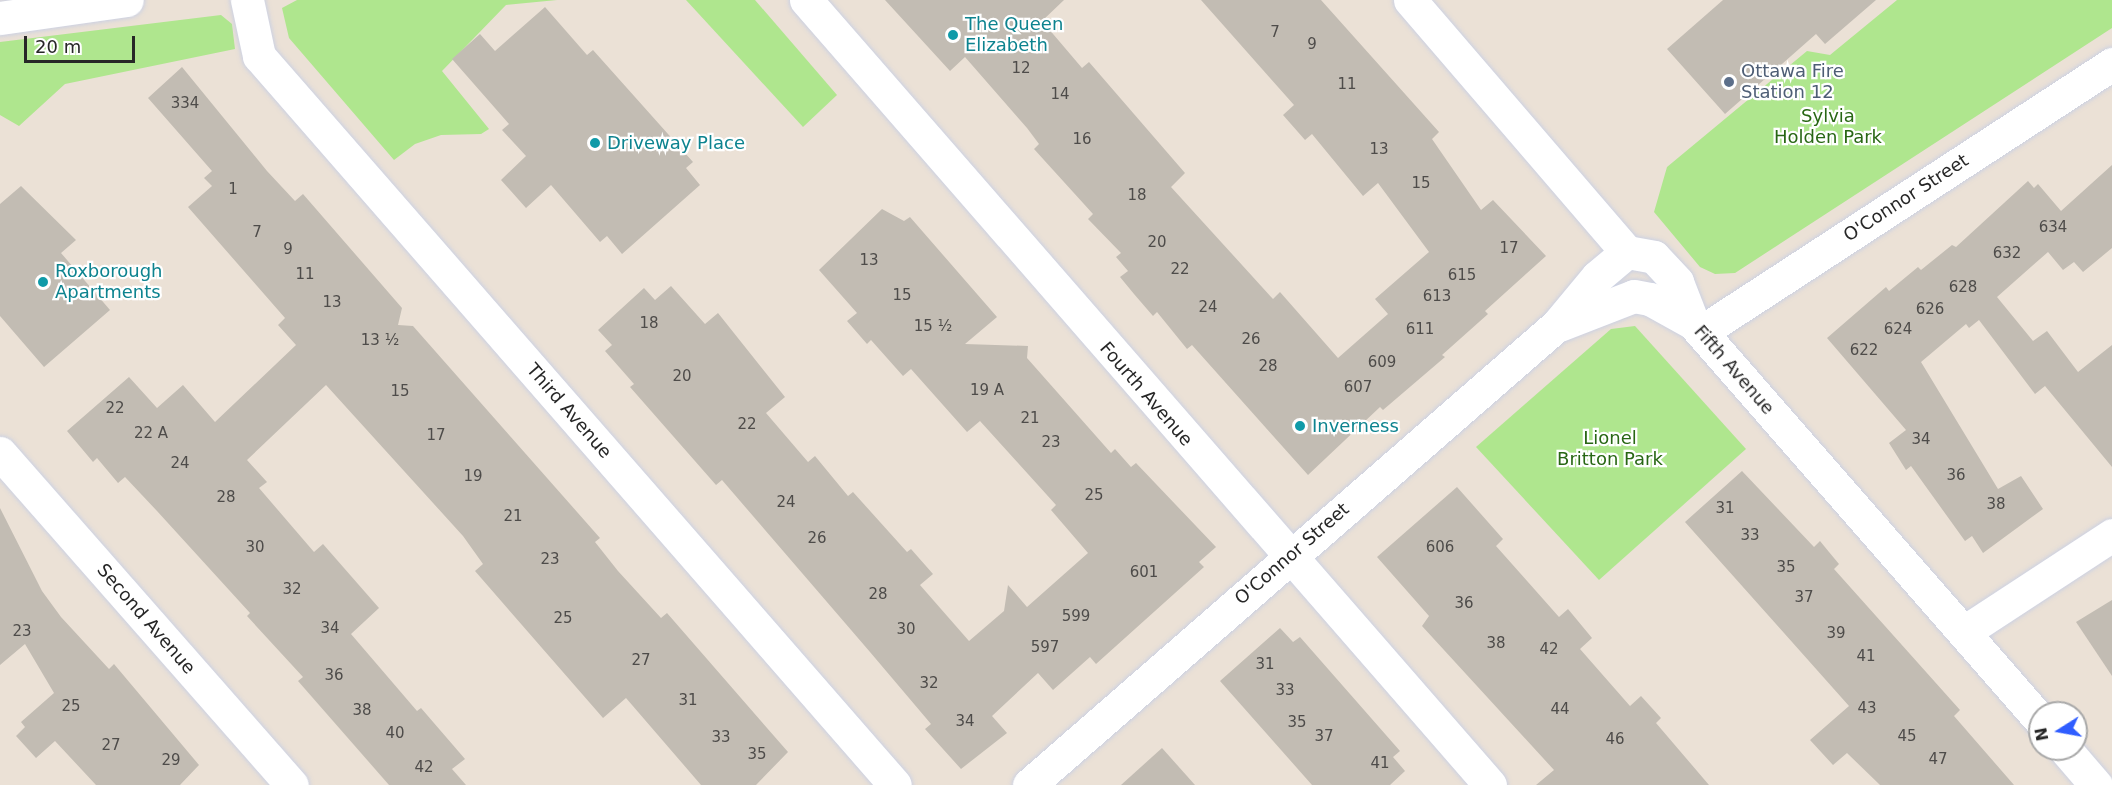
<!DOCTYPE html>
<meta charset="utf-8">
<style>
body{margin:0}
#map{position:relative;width:2112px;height:785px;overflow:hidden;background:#ebe1d6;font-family:"DejaVu Sans",sans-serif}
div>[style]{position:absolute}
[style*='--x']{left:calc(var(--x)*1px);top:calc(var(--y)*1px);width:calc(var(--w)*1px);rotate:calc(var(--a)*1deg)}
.green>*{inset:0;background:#afe68e}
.building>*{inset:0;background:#c2bcb3}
.roads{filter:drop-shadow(0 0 2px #ccd1e2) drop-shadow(0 0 2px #ccd1e2)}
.minor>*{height:33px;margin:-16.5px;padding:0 16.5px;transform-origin:16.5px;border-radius:16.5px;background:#fff}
.tertiary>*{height:33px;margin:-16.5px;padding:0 16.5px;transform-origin:16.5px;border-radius:16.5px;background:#fff}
.secondary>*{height:33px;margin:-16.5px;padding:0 16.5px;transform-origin:16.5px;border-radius:16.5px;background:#fff}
.dots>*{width:16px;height:16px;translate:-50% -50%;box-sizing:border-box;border:3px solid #fff;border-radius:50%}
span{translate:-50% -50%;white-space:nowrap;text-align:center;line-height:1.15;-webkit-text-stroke:4.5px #fff;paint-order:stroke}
.number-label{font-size:15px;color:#4e4c4a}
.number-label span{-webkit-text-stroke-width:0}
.culture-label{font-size:18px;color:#0d838f}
.left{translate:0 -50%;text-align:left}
.service-label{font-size:18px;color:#4e5e75}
.park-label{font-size:18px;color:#286714}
.street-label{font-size:18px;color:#272727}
.north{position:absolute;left:2028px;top:701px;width:60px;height:60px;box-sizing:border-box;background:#fff;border:2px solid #a9a9a9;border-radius:50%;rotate:259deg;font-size:16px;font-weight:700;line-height:24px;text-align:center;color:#272727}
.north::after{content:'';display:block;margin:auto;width:21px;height:27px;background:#2f5dff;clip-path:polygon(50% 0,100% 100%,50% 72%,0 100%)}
.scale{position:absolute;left:24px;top:36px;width:111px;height:27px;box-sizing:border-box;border:3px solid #272727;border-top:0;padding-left:8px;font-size:18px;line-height:21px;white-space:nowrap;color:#272727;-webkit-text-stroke:4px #fff;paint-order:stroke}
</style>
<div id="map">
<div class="green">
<i style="clip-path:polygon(297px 0,557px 0,506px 5px,442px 71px,489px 129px,481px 134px,441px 135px,415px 144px,394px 160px,289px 38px,282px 8px)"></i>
<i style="clip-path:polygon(686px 0,755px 0,837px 95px,803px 127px)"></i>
<i style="clip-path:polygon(1897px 0,2112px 0,2112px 28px,1735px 273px,1715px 274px,1700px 267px,1654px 212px,1667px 167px,1807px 51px,1830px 55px)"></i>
<i style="clip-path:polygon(221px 15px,232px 24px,235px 49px,65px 84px,19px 126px,0 115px,0 42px)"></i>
<i style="clip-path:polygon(1635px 326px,1746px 449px,1599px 580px,1476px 447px,1611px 329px)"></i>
</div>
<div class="building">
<i style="clip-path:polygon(885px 0,1064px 0,1042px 21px,1082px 68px,1089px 62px,1185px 173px,1171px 187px,1273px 299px,1280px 292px,1338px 358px,1388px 314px,1375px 299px,1429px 252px,1378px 183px,1363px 196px,1312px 134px,1305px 140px,1283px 115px,1294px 105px,1201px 0,1321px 0,1439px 132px,1432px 139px,1481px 210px,1493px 200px,1546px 256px,1485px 311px,1488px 314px,1442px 355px,1445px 357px,1383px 410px,1380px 407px,1308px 475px,1192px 345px,1187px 349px,1157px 312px,1153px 316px,1134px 294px,1120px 277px,1128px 271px,1116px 257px,1121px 253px,1088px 219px,1093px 214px,1034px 149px,1039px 144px,1027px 128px,965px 57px,950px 71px)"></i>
<i style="clip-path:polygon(1723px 0,1876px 0,1825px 44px,1816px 34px,1725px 114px,1667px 49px)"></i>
<i style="clip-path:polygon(545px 7px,587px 55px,593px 50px,693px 162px,686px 168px,700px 185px,622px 254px,607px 236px,600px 242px,551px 185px,526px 208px,501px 180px,526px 156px,502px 130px,509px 124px,452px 59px,480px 34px,495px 51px)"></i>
<i style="clip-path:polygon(182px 67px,267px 171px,295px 201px,303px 194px,402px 308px,398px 325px,413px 326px,600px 538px,595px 542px,618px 571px,661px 618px,667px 613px,788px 752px,756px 785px,701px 785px,626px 698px,603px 718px,475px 571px,483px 564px,463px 536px,326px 385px,247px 460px,267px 482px,259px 488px,314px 552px,323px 544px,379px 608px,351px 634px,417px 711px,421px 708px,465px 759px,452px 769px,466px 785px,389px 785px,298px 681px,303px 677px,247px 616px,250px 613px,157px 511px,125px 477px,118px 483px,97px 458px,93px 462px,67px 431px,129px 377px,157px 408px,183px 385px,215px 422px,296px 345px,278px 325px,285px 318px,188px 207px,212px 186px,204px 178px,212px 171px,148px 98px)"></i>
<i style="clip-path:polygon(2112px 165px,2112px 248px,2083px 272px,2074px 262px,2063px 270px,2048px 252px,1997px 297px,2033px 341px,2047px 331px,2078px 372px,2112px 345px,2112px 467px,2045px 386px,2035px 394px,1979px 320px,1969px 328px,1966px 324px,1921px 362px,1998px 489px,2021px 476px,2043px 509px,1983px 553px,1972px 536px,1965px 541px,1911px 466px,1906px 470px,1889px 443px,1906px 430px,1827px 338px,1886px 287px,1889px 291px,1918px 267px,1921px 270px,1952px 245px,1956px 247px,2028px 181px,2034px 188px,2038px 184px,2061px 211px)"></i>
<i style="clip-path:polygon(21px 186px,76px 240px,61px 253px,110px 310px,44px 367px,0 316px,0 204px)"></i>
<i style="clip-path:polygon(882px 209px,904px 221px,910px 217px,997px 317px,965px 344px,1028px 346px,1027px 358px,1111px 453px,1115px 449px,1131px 467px,1136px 463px,1216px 547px,1199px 562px,1204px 567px,1096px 664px,1090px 657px,1053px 690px,1038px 673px,992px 716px,1007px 733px,961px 769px,925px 729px,931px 724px,870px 652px,722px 480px,716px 485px,630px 387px,634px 384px,605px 351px,612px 345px,598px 330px,644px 288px,655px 300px,671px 286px,705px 324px,718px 313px,785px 397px,766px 413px,808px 462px,815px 456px,848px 496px,853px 492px,907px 552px,911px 549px,933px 574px,920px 585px,969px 641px,1004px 611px,1008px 585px,1027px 607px,1088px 553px,1051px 510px,1056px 505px,980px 421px,967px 432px,911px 369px,903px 376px,871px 340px,867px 344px,847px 321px,857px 313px,819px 270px)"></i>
<i style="clip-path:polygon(1742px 471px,1814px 547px,1820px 541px,1829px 552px,1839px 564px,1834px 569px,1960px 710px,1954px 716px,2014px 785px,1880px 785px,1847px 753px,1833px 765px,1810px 740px,1849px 706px,1685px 522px)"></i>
<i style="clip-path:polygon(1457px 487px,1503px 539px,1496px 546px,1559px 617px,1568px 609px,1592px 638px,1580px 649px,1630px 706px,1641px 696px,1661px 718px,1656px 723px,1709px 785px,1536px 785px,1554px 770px,1422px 626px,1429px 616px,1377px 557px)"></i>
<i style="clip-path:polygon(0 508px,42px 591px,61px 617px,109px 669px,114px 664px,199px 765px,180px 785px,96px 785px,55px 741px,36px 758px,16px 736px,25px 727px,21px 722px,54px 693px,25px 644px,0 665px)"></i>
<i style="clip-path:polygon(2112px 600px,2112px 676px,2076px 622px)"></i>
<i style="clip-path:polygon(1280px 628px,1293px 642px,1300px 637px,1400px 751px,1393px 757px,1405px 771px,1390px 785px,1312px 785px,1220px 681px)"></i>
<i style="clip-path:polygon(1162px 748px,1195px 785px,1121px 785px)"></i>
</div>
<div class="roads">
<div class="minor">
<i style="--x:247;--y:0;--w:57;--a:77.9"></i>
<i style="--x:259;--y:56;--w:967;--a:48.9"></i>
<i style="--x:806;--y:0;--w:1041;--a:48.93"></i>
<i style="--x:1559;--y:325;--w:80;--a:-21.1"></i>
<i style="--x:1634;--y:296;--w:16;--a:11"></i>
<i style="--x:1650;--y:299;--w:49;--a:29.2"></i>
<i style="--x:1701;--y:332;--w:491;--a:-33.1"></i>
<i style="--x:0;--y:453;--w:442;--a:48.7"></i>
<i style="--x:1964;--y:632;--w:177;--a:-33.2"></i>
<i style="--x:1029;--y:785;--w:700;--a:-41.06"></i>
<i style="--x:1557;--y:325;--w:62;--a:-50.2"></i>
<i style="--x:1597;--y:277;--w:39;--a:-40"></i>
</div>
<div class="tertiary">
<i style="--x:1410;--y:0;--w:333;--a:49.3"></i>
<i style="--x:1627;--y:252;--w:27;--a:10"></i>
<i style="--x:1654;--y:257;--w:34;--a:47"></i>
<i style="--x:1677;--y:282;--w:44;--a:68.7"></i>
<i style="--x:1693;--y:323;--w:527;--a:48.84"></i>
<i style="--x:2065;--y:749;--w:48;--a:49.3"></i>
</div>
<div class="secondary">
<i style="--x:0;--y:18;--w:128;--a:-8.1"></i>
</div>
</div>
<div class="dots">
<i style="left:953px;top:35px;background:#0f9aa8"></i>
<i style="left:1729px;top:82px;background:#5c6f8a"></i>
<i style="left:595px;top:143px;background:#0f9aa8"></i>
<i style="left:43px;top:282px;background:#0f9aa8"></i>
<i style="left:1300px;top:426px;background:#0f9aa8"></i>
</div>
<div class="number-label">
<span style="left:1275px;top:33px">7</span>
<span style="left:1312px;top:45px">9</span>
<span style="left:1021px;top:69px">12</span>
<span style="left:1347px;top:85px">11</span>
<span style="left:1060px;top:95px">14</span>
<span style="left:185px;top:104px">334</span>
<span style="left:1082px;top:140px">16</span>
<span style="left:1379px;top:150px">13</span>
<span style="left:1421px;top:184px">15</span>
<span style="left:233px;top:190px">1</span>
<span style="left:1137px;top:196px">18</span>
<span style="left:2053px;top:228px">634</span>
<span style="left:257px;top:233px">7</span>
<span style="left:1157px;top:243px">20</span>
<span style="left:1509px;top:249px">17</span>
<span style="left:288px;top:250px">9</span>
<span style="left:2007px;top:254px">632</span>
<span style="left:869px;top:261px">13</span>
<span style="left:1180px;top:270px">22</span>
<span style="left:305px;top:275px">11</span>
<span style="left:1462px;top:276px">615</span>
<span style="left:1963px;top:288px">628</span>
<span style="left:902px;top:296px">15</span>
<span style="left:1437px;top:297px">613</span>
<span style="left:332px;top:303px">13</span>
<span style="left:1208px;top:308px">24</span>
<span style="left:1930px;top:310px">626</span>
<span style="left:649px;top:324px">18</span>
<span style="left:933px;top:327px">15 ½</span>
<span style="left:1420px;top:330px">611</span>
<span style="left:1898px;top:330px">624</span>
<span style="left:1251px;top:340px">26</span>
<span style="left:380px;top:341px">13 ½</span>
<span style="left:1864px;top:351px">622</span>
<span style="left:1382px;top:363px">609</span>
<span style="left:1268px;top:367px">28</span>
<span style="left:682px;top:377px">20</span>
<span style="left:1358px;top:388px">607</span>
<span style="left:987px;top:391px">19 A</span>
<span style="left:400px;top:392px">15</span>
<span style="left:115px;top:409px">22</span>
<span style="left:1030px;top:419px">21</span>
<span style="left:747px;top:425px">22</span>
<span style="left:151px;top:434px">22 A</span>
<span style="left:436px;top:436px">17</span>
<span style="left:1921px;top:440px">34</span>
<span style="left:1051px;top:443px">23</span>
<span style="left:180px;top:464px">24</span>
<span style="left:1956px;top:476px">36</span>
<span style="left:473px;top:477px">19</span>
<span style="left:1094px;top:496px">25</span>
<span style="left:226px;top:498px">28</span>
<span style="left:786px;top:503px">24</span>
<span style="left:1996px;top:505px">38</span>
<span style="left:1725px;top:509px">31</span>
<span style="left:513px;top:517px">21</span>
<span style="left:1750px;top:536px">33</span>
<span style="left:817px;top:539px">26</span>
<span style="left:255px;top:548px">30</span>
<span style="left:1440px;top:548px">606</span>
<span style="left:550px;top:560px">23</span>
<span style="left:1786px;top:568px">35</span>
<span style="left:1144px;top:573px">601</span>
<span style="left:292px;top:590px">32</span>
<span style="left:878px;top:595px">28</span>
<span style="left:1804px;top:598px">37</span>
<span style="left:1464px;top:604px">36</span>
<span style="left:1076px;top:617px">599</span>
<span style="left:563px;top:619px">25</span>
<span style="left:330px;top:629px">34</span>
<span style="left:906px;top:630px">30</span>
<span style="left:22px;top:632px">23</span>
<span style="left:1836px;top:634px">39</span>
<span style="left:1496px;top:644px">38</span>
<span style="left:1045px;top:648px">597</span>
<span style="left:1549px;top:650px">42</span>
<span style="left:1866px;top:657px">41</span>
<span style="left:641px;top:661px">27</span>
<span style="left:1265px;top:665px">31</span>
<span style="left:334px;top:676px">36</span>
<span style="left:929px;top:684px">32</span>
<span style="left:1285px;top:691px">33</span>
<span style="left:688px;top:701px">31</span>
<span style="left:71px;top:707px">25</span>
<span style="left:1867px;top:709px">43</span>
<span style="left:1560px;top:710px">44</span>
<span style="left:362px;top:711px">38</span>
<span style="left:965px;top:722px">34</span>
<span style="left:1297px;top:723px">35</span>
<span style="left:395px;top:734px">40</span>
<span style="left:1324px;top:737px">37</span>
<span style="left:1907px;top:737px">45</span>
<span style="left:721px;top:738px">33</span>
<span style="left:1615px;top:740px">46</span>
<span style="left:111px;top:746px">27</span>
<span style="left:757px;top:755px">35</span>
<span style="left:1938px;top:760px">47</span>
<span style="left:171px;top:761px">29</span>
<span style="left:1380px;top:764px">41</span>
<span style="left:424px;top:768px">42</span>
</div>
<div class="culture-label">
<span class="left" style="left:965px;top:35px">The Queen<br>Elizabeth</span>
<span class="left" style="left:607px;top:143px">Driveway Place</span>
<span class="left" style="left:55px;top:282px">Roxborough<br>Apartments</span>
<span class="left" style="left:1312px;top:426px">Inverness</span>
</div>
<div class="service-label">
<span class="left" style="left:1741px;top:82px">Ottawa Fire<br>Station 12</span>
</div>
<div class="park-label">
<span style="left:1828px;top:127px">Sylvia<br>Holden Park</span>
<span style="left:1610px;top:449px">Lionel<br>Britton Park</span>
</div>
<div class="street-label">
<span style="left:1906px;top:198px;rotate:-33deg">O'Connor Street</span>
<span style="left:1734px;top:370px;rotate:49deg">Fifth Avenue</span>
<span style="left:1146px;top:394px;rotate:49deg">Fourth Avenue</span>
<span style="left:569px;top:411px;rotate:49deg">Third Avenue</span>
<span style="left:1292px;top:554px;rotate:-41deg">O'Connor Street</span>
<span style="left:146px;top:619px;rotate:49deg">Second Avenue</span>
</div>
<div class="north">N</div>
<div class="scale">20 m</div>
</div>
